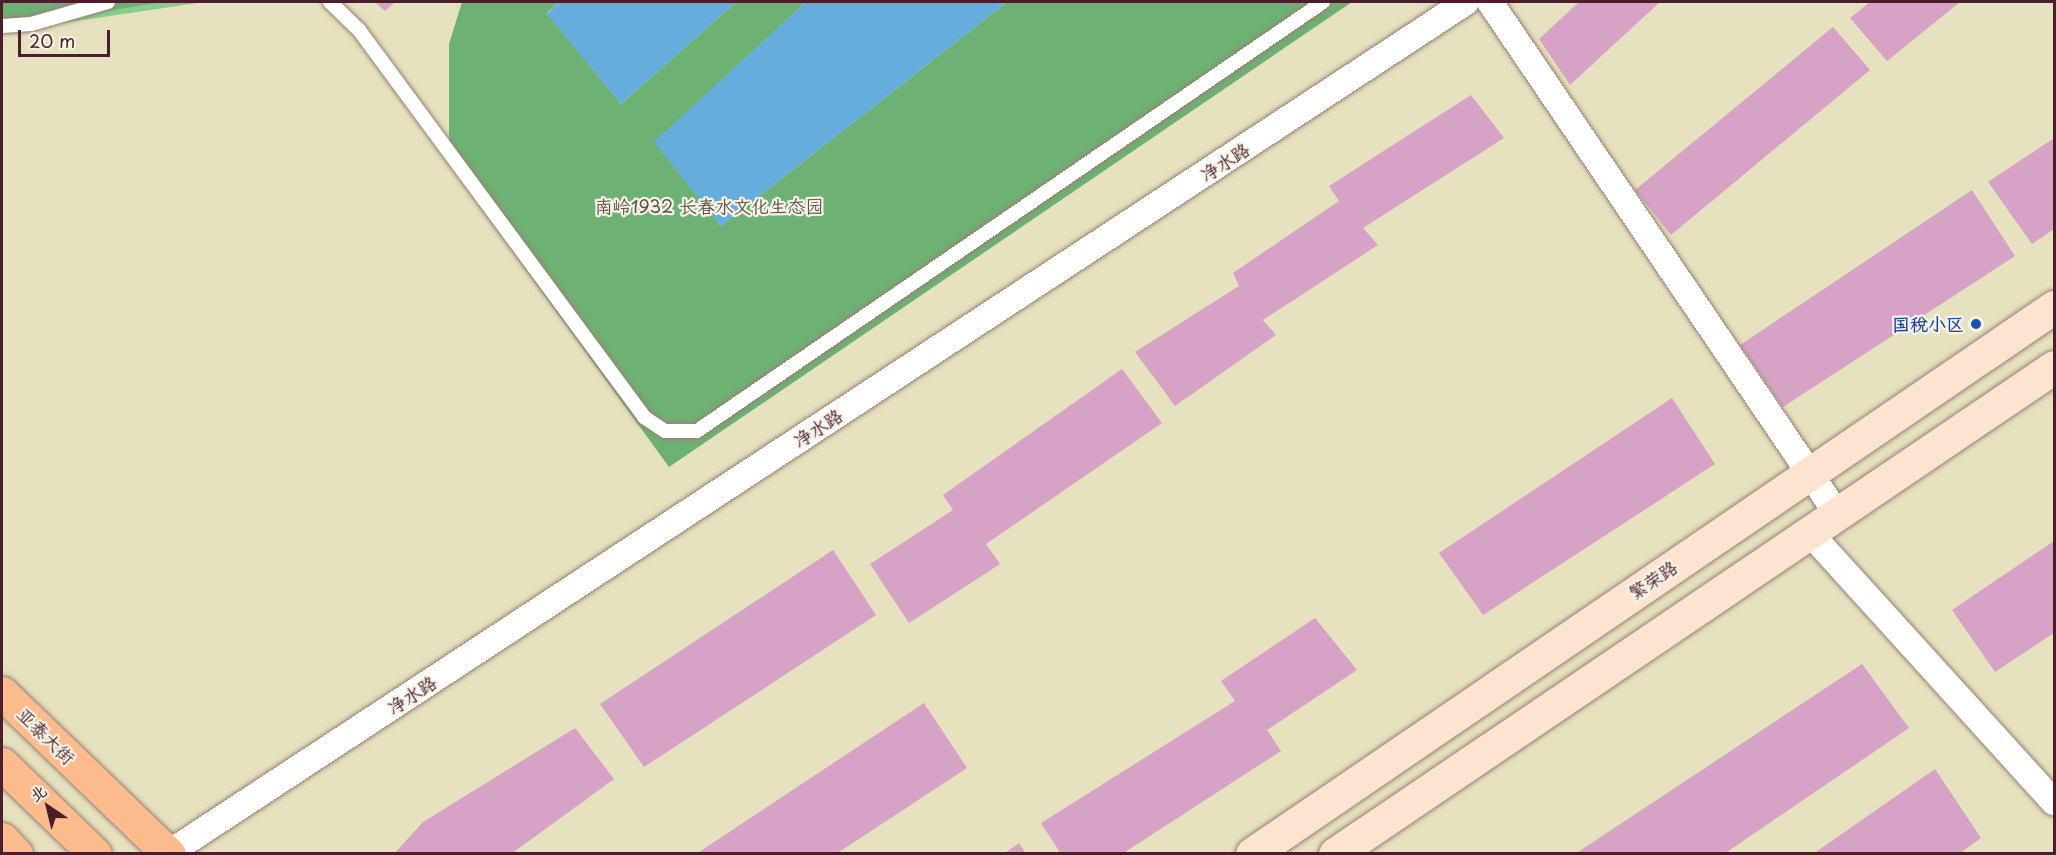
<!DOCTYPE html>
<meta charset="utf-8">
<style>
body{margin:0}
#map{position:relative;width:2056px;height:855px;overflow:hidden;background:#e6e1be;font-family:"Playpen Sans","LXGW WenKai TC",sans-serif}
div>[style]{position:absolute}
[style*='--x']{left:calc(var(--x)*1px);top:calc(var(--y)*1px);width:calc(var(--w)*1px);rotate:calc(var(--a)*1deg)}
.green>*{inset:0;background:#89ce88}
.forest>*{inset:0;background:#6eb174}
.water>*{inset:0;background:#65addc}
.building>*{inset:0;background:#d6a3c6}
.roads{filter:drop-shadow(0 0 2px #988074) drop-shadow(0 0 2px #988074)}
.service>*{height:14px;margin:-7px;padding:0 7px;transform-origin:7px;border-radius:7px;background:#fff}
.minor>*{height:26px;margin:-13px;padding:0 13px;transform-origin:13px;border-radius:13px;background:#fff}
.secondary>*{height:33px;margin:-16.5px;padding:0 16.5px;transform-origin:16.5px;border-radius:16.5px;background:#fde4d1}
.primary>*{height:33px;margin:-16.5px;padding:0 16.5px;transform-origin:16.5px;border-radius:16.5px;background:#fbbb8c}
.trunk>*{height:33px;margin:-16.5px;padding:0 16.5px;transform-origin:16.5px;border-radius:16.5px;background:#fbbb8c}
.dots>*{width:16px;height:16px;translate:-50% -50%;box-sizing:border-box;border:3px solid #f7f3e8;border-radius:50%}
span{translate:-50% -50%;white-space:nowrap;text-align:center;line-height:1.15;-webkit-text-stroke:4.5px #f7f3e8;paint-order:stroke}
.street-label{font-size:18px;color:#4a1f2b}
.park-label{font-size:18px;color:#5d5447}
.transit-label{font-size:18px;color:#164399;font-weight:700}
.right{translate:-100% -50%;text-align:right}
.frame{position:absolute;inset:0;border:3px solid #4a1f2b;pointer-events:none}
.north{position:absolute;left:18px;top:777px;width:60px;height:60px;-webkit-text-stroke:4px #f7f3e8;paint-order:stroke;rotate:325deg;font-size:16px;font-weight:700;line-height:24px;text-align:center;color:#4a1f2b}
.north::after{content:'';display:block;margin:auto;width:21px;height:27px;background:#4a1f2b;clip-path:polygon(50% 0,100% 100%,50% 72%,0 100%)}
.scale{position:absolute;left:18px;top:30px;width:92px;height:27px;box-sizing:border-box;border:3px solid #4a1f2b;border-top:0;padding-left:8px;font-size:18px;line-height:21px;white-space:nowrap;color:#4a1f2b;-webkit-text-stroke:4px #f7f3e8;paint-order:stroke}
</style>
<div id="map">
<div class="green">
<i style="clip-path:polygon(2px 2px,204px 2px,2px 32px)"></i>
</div>
<div class="forest">
<i style="clip-path:polygon(2px 2px,164px 2px,2px 27px)"></i>
<i style="clip-path:polygon(462px 2px,559px 2px,547px 13px,621px 104px,736px 2px,806px 2px,655px 142px,721px 226px,1007px 2px,1352px 2px,669px 467px,449px 164px,449px 44px)"></i>
</div>
<div class="water">
<i style="clip-path:polygon(559px 2px,736px 2px,621px 104px,547px 14px)"></i>
<i style="clip-path:polygon(806px 2px,1007px 2px,721px 226px,654px 142px)"></i>
</div>
<div class="building">
<i style="clip-path:polygon(375px 2px,395px 2px,385px 11px)"></i>
<i style="clip-path:polygon(1579px 2px,1660px 2px,1570px 85px,1539px 39px)"></i>
<i style="clip-path:polygon(1870px 2px,1960px 2px,1887px 61px,1850px 18px)"></i>
<i style="clip-path:polygon(1833px 27px,1870px 70px,1671px 235px,1635px 190px)"></i>
<i style="clip-path:polygon(1471px 95px,1504px 138px,1363px 228px,1378px 245px,1263px 320px,1276px 335px,1175px 406px,1135px 352px,1239px 286px,1233px 273px,1339px 201px,1329px 186px)"></i>
<i style="clip-path:polygon(2054px 138px,2054px 229px,2032px 244px,1988px 182px)"></i>
<i style="clip-path:polygon(1972px 190px,2015px 256px,1783px 407px,1740px 345px)"></i>
<i style="clip-path:polygon(1122px 369px,1162px 423px,986px 544px,1000px 564px,909px 623px,870px 564px,953px 510px,943px 495px)"></i>
<i style="clip-path:polygon(1672px 398px,1715px 464px,1483px 615px,1439px 553px)"></i>
<i style="clip-path:polygon(2054px 541px,2054px 633px,1995px 672px,1952px 610px)"></i>
<i style="clip-path:polygon(833px 550px,876px 615px,644px 767px,600px 704px)"></i>
<i style="clip-path:polygon(1315px 618px,1357px 670px,1267px 730px,1281px 751px,1122px 854px,1061px 854px,1041px 823px,1235px 701px,1221px 681px)"></i>
<i style="clip-path:polygon(1862px 664px,1909px 728px,1724px 854px,1575px 854px)"></i>
<i style="clip-path:polygon(924px 703px,967px 768px,836px 854px,696px 854px)"></i>
<i style="clip-path:polygon(575px 728px,614px 779px,511px 854px,394px 854px,423px 822px)"></i>
<i style="clip-path:polygon(1935px 769px,1981px 838px,1959px 854px,1813px 854px)"></i>
<i style="clip-path:polygon(1019px 843px,1026px 854px,1004px 854px)"></i>
</div>
<div class="roads">
<div class="service">
<i style="--x:330;--y:2;--w:40;--a:44"></i>
<i style="--x:359;--y:30;--w:481;--a:53.6"></i>
<i style="--x:644;--y:417;--w:25;--a:34"></i>
<i style="--x:665;--y:431;--w:32;--a:0"></i>
<i style="--x:697;--y:431;--w:759;--a:-34.42"></i>
<i style="--x:2;--y:26;--w:29;--a:-4"></i>
<i style="--x:31;--y:24;--w:80;--a:-15.9"></i>
</div>
<div class="minor">
<i style="--x:1490;--y:2;--w:616;--a:55.85"></i>
<i style="--x:1808;--y:531;--w:366;--a:47.8"></i>
<i style="--x:169;--y:853;--w:1551;--a:-33.27"></i>
</div>
<div class="secondary">
<i style="--x:1252;--y:854;--w:971;--a:-34.3"></i>
<i style="--x:1335;--y:854;--w:868;--a:-34.11"></i>
</div>
<div class="primary">
<i style="--x:2;--y:693;--w:232;--a:44"></i>
</div>
<div class="trunk">
<i style="--x:2;--y:764;--w:129;--a:44.1"></i>
<i style="--x:2;--y:839;--w:21;--a:47"></i>
</div>
</div>
<div class="dots">
<i style="left:1976px;top:324px;background:#1a4fb4"></i>
</div>
<div class="street-label">
<span style="left:1225px;top:162px;rotate:-33deg">净水路</span>
<span style="left:818px;top:428px;rotate:-33deg">净水路</span>
<span style="left:1653px;top:580px;rotate:-34deg">繁荣路</span>
<span style="left:412px;top:695px;rotate:-33deg">净水路</span>
<span style="left:46px;top:736px;rotate:44deg">亚泰大街</span>
</div>
<div class="park-label">
<span style="left:709px;top:206px">南岭1932 长春水文化生态园</span>
</div>
<div class="transit-label">
<span class="right" style="left:1964px;top:324px">国税小区</span>
</div>
<div class="frame"></div>
<div class="north">北</div>
<div class="scale">20 m</div>
</div>
